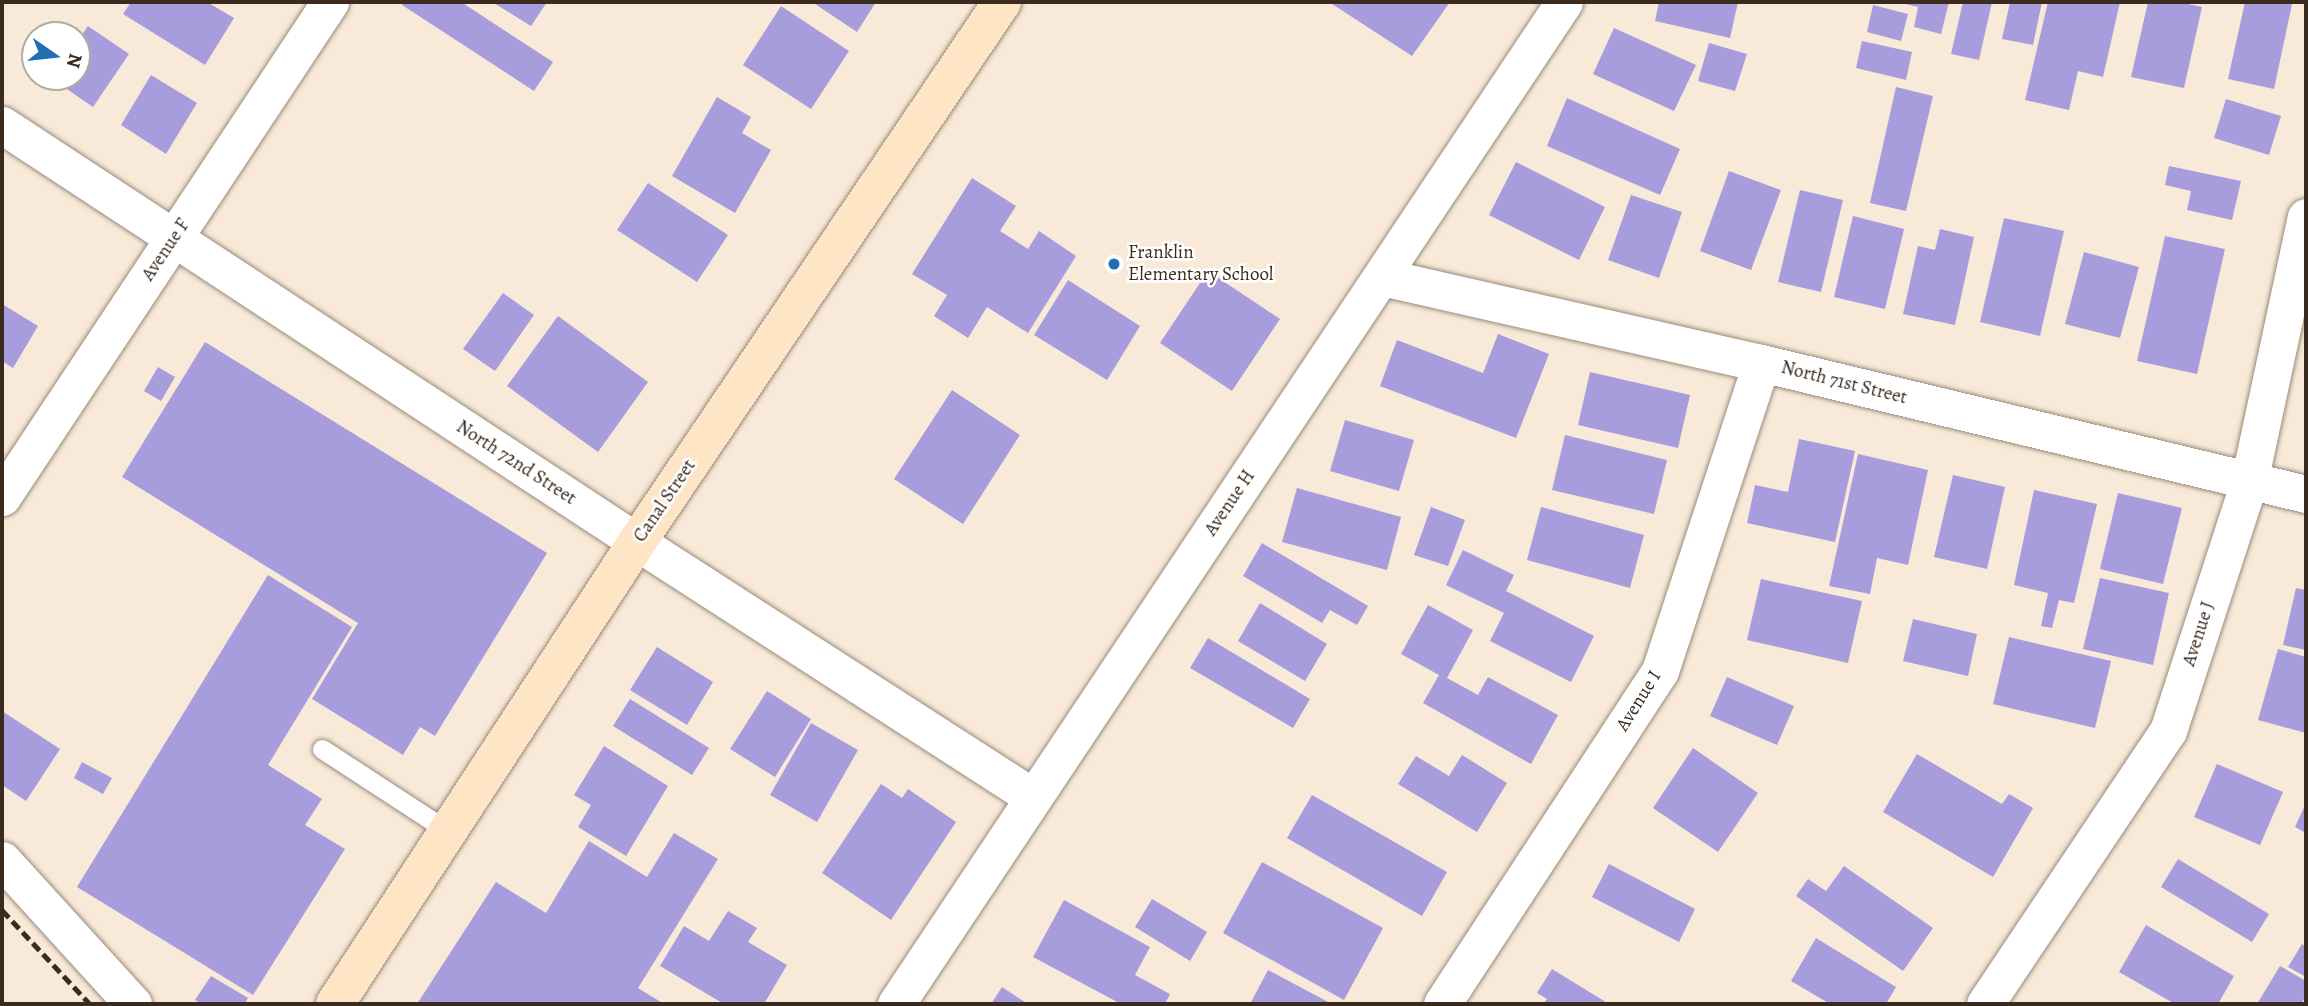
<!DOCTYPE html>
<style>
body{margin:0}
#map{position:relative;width:2308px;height:1006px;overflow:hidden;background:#f8e9d8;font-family:Alegreya,serif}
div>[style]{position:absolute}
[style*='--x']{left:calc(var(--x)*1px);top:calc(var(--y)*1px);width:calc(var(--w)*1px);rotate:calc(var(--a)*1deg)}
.building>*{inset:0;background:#a79ddd}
.roads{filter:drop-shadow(0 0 2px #9a8a7b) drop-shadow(0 0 2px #9a8a7b)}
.lane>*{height:19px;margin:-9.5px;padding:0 9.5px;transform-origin:9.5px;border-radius:9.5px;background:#fff}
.street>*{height:37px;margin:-18.5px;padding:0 18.5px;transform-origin:18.5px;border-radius:18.5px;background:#fff}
.secondary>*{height:38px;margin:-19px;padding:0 19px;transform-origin:19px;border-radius:19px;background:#fde5c5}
.rail>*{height:5px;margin-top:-2.5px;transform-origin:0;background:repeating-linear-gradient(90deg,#3b2a1e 0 10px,transparent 0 15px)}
.dots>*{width:19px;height:19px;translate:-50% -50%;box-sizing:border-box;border:4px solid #fff;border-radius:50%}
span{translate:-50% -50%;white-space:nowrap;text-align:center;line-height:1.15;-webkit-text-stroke:5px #fff;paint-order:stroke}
.street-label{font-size:19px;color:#3b2a1e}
.poi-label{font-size:19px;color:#3b2a1e}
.left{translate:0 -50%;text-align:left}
.frame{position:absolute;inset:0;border:4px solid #3b2a1e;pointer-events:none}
.north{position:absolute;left:21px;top:21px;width:70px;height:70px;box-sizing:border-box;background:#fff;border:2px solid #b1aaa5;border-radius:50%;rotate:104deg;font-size:19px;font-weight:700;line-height:28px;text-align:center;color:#3b2a1e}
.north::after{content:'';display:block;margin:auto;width:24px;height:32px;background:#1f6fb2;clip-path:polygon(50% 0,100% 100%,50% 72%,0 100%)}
</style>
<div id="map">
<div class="building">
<i style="clip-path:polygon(131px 2px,207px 2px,234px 18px,205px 65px,123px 14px)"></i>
<i style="clip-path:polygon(404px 2px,461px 2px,553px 62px,534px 91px,402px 5px)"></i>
<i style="clip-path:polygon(492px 2px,547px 2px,531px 26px)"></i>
<i style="clip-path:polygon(812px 2px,876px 2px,857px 32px)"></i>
<i style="clip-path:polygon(1329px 2px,1450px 2px,1412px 56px)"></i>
<i style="clip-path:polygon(1659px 2px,1738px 2px,1730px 38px,1655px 21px)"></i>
<i style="clip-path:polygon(1949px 2px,1941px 34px,1914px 27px,1918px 7px,1901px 3px)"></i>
<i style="clip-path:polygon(1963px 2px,1992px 2px,1979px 60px,1951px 54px)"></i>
<i style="clip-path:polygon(2010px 2px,2042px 2px,2033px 45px,2002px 39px)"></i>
<i style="clip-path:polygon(2048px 2px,2120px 2px,2103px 77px,2078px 71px,2069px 110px,2025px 100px)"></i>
<i style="clip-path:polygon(2148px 2px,2178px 2px,2202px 7px,2184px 88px,2131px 77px)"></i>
<i style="clip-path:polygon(2245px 2px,2292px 4px,2274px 89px,2228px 79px)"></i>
<i style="clip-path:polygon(1873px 5px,1908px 14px,1901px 41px,1867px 32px)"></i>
<i style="clip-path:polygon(781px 6px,849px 51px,811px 109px,743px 65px)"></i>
<i style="clip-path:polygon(88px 26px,129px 54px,93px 107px,52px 79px,77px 77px,77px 42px)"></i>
<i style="clip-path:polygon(1614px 28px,1696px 65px,1674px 111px,1593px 74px)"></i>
<i style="clip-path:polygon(1862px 41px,1912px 52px,1906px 80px,1856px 68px)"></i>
<i style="clip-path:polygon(1709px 43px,1747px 54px,1735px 91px,1698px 81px)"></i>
<i style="clip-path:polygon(151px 75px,197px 103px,166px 154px,121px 125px)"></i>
<i style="clip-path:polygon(1896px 87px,1933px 96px,1906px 211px,1870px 203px)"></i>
<i style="clip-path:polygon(717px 97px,751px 117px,742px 133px,771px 150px,735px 213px,672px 176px)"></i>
<i style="clip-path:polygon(1567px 98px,1680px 149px,1660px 195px,1547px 146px)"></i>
<i style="clip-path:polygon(2226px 99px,2281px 116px,2269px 155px,2214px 138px)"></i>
<i style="clip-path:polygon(1516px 162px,1605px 207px,1579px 260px,1489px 215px)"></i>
<i style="clip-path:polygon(2169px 166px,2241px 181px,2232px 220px,2187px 210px,2191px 191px,2165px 185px)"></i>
<i style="clip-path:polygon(1729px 171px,1781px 190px,1751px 270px,1700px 251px)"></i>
<i style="clip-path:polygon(972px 178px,1016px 206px,1000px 231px,1028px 249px,1039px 231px,1076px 256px,1028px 333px,987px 307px,968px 338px,934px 316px,947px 295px,912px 274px)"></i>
<i style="clip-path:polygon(648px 183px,728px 235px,697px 282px,617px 230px)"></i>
<i style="clip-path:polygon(1800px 190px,1843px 200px,1821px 292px,1778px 282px)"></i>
<i style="clip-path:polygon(1631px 195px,1682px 212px,1659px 278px,1608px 260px)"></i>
<i style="clip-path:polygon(1853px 216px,1904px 229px,1885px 309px,1834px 297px)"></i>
<i style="clip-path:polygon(2004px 218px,2064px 231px,2040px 336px,1980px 322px)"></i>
<i style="clip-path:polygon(1940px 229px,1974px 237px,1955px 325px,1903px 314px,1918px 246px,1935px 250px)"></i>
<i style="clip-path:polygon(2165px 236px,2225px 249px,2197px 374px,2137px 361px)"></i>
<i style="clip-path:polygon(2084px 252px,2139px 267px,2120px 338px,2065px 324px)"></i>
<i style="clip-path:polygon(1208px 271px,1280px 319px,1232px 391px,1160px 343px)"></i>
<i style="clip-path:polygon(1068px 280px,1140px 326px,1107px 380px,1034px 335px)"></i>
<i style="clip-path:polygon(503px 293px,534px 315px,495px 371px,463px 349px)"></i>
<i style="clip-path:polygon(2px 304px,38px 326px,13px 368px,2px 361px)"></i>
<i style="clip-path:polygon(558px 316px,648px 382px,598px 452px,507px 386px)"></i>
<i style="clip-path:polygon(1498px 334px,1549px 354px,1516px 438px,1380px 386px,1397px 340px,1483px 373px)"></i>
<i style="clip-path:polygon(205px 342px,547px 553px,435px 736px,420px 727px,403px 755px,312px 699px,358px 623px,122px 477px)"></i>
<i style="clip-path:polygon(158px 367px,175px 377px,161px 401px,144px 391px)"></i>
<i style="clip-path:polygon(1590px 372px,1690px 395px,1678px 448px,1578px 425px)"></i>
<i style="clip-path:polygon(952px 390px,1020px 435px,963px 524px,894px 479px)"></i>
<i style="clip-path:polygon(1345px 420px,1414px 440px,1399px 491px,1330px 471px)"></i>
<i style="clip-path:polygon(1565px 435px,1667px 460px,1654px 514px,1552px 490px)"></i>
<i style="clip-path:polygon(1799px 439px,1855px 451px,1835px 542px,1747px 523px,1755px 485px,1788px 492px)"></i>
<i style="clip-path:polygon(1858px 454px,1928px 470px,1908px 565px,1877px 558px,1870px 594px,1829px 586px)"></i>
<i style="clip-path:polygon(1953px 475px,2005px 487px,1987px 569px,1934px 557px)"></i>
<i style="clip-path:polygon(1297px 488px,1401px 517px,1387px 570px,1282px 542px)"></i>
<i style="clip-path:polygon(2034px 490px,2097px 504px,2074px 603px,2059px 600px,2052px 628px,2041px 626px,2048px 593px,2014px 585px)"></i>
<i style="clip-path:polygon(2118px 493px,2182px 508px,2163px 584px,2100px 569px)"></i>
<i style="clip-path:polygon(1431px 507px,1465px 520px,1448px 566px,1414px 555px)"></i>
<i style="clip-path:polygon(1541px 507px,1644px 535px,1630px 588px,1527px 560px)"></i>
<i style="clip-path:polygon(1262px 543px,1368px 606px,1357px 625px,1330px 610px,1322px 623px,1243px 576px)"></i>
<i style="clip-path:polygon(1463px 550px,1514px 575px,1506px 591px,1594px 636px,1571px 682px,1490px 641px,1504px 613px,1446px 585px)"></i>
<i style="clip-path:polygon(268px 575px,352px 627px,268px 765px,322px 799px,305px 825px,345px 849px,253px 995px,77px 887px)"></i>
<i style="clip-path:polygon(2100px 578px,2169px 593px,2153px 665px,2083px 649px)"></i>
<i style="clip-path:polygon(1761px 579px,1862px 601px,1848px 663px,1747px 640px)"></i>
<i style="clip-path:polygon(2296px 588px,2306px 590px,2306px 650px,2283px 645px)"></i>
<i style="clip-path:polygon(1260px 603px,1327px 644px,1305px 681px,1238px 641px)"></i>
<i style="clip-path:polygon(1428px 605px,1473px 630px,1447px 678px,1478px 695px,1488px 677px,1558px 715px,1531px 764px,1423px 703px,1439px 675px,1401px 654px)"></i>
<i style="clip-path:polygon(1913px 619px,1977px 634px,1968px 676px,1903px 661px)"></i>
<i style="clip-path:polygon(2009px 637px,2111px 661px,2095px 728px,1993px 704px)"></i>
<i style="clip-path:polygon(1208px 638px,1310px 699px,1293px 728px,1190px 668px)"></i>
<i style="clip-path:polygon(657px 647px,713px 682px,687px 725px,630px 690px)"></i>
<i style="clip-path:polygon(2278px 649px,2306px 657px,2306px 733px,2258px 720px)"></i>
<i style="clip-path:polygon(1727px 677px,1794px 706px,1777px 745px,1710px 716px)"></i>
<i style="clip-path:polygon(767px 691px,811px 719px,775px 777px,730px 749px)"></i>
<i style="clip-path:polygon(630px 699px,709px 748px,692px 775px,613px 726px)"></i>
<i style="clip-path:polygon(2px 711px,60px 749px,26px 801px,2px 785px)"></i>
<i style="clip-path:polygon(811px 723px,858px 750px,817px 822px,770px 795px)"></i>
<i style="clip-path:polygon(604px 746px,668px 786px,626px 856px,578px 827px,591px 805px,574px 795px)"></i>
<i style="clip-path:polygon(1693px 748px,1758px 793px,1718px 852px,1653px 808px)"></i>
<i style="clip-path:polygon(1917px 754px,2002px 804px,2009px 794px,2033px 808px,1993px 877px,1883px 812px)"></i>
<i style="clip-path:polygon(1462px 755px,1507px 783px,1477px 832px,1398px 784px,1416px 756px,1449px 776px)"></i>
<i style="clip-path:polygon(82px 762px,112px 778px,103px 794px,74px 778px)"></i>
<i style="clip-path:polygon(2217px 764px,2283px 792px,2260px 845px,2194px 817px)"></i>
<i style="clip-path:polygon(881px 784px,902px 798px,908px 789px,956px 822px,891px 920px,822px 873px)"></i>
<i style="clip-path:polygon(1312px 795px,1447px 872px,1422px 916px,1287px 838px)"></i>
<i style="clip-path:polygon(2306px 803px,2306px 833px,2295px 827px)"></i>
<i style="clip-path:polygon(674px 833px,718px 859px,638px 988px,664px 1004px,417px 1004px,496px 882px,546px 913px,589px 841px,647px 877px)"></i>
<i style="clip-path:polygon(2178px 859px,2269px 914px,2252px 942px,2161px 887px)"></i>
<i style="clip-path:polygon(1262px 862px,1383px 928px,1344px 1000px,1223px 933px)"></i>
<i style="clip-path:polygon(1609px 864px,1695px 909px,1679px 942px,1592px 897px)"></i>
<i style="clip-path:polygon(1844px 866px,1933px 928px,1903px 971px,1796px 896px,1808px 879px,1826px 891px)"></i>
<i style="clip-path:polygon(1152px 899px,1207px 932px,1190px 961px,1135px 927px)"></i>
<i style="clip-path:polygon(1064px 900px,1150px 947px,1135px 975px,1170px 994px,1165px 1004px,1121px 1004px,1033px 957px)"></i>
<i style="clip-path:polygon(728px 911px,757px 928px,748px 942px,787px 965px,764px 1004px,724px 1004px,660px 966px,684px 926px,709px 941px)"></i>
<i style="clip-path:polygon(2146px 925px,2234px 976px,2218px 1004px,2175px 1004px,2119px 972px)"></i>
<i style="clip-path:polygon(1816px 938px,1896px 987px,1886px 1004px,1830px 1004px,1791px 981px)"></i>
<i style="clip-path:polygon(2302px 944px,2306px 947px,2306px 977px,2288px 967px)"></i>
<i style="clip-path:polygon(2280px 966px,2306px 981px,2306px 996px,2301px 1004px,2257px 1004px)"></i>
<i style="clip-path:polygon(1552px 969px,1609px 1004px,1543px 1004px,1547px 999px,1537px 993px)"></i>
<i style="clip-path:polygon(1268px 970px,1332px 1004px,1250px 1004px)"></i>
<i style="clip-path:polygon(211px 976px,248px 998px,245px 1004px,202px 1004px,195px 1000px)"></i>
<i style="clip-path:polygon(1002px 987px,1028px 1004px,991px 1004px)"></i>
</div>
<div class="roads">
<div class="lane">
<i style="--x:322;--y:749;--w:150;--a:33.1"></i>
</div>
<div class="street">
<i style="--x:2;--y:125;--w:760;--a:33.29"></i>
<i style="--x:637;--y:542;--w:471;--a:32.8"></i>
<i style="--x:1382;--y:277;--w:389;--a:12.8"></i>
<i style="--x:1761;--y:363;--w:561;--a:13.52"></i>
<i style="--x:2;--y:497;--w:594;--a:-56.47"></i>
<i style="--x:2;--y:860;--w:195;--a:47.7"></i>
<i style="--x:896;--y:1004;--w:1204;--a:-56.31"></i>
<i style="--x:1442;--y:1004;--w:398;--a:-56.8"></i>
<i style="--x:1660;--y:671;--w:324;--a:-71.8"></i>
<i style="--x:1985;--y:1004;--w:329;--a:-56.2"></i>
<i style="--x:2168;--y:731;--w:262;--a:-72"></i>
<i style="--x:2249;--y:482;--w:271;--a:-77.9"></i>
</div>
<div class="secondary">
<i style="--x:335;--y:1004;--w:552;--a:-56.83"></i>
<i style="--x:637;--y:542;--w:652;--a:-55.94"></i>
</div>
</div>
<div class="rail">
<i style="--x:2;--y:910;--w:129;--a:46.9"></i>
</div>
<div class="dots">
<i style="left:1114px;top:264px;background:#1f6fb2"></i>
</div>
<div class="street-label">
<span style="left:166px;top:250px;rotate:-56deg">Avenue F</span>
<span style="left:1844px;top:383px;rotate:14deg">North 71st Street</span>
<span style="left:516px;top:463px;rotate:33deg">North 72nd Street</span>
<span style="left:665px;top:501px;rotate:-56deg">Canal Street</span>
<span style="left:1230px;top:503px;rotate:-56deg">Avenue H</span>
<span style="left:2199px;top:634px;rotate:-72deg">Avenue J</span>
<span style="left:1639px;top:701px;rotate:-58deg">Avenue I</span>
</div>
<div class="poi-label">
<span class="left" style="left:1128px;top:264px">Franklin<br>Elementary School</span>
</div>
<div class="frame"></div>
<div class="north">N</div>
</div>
